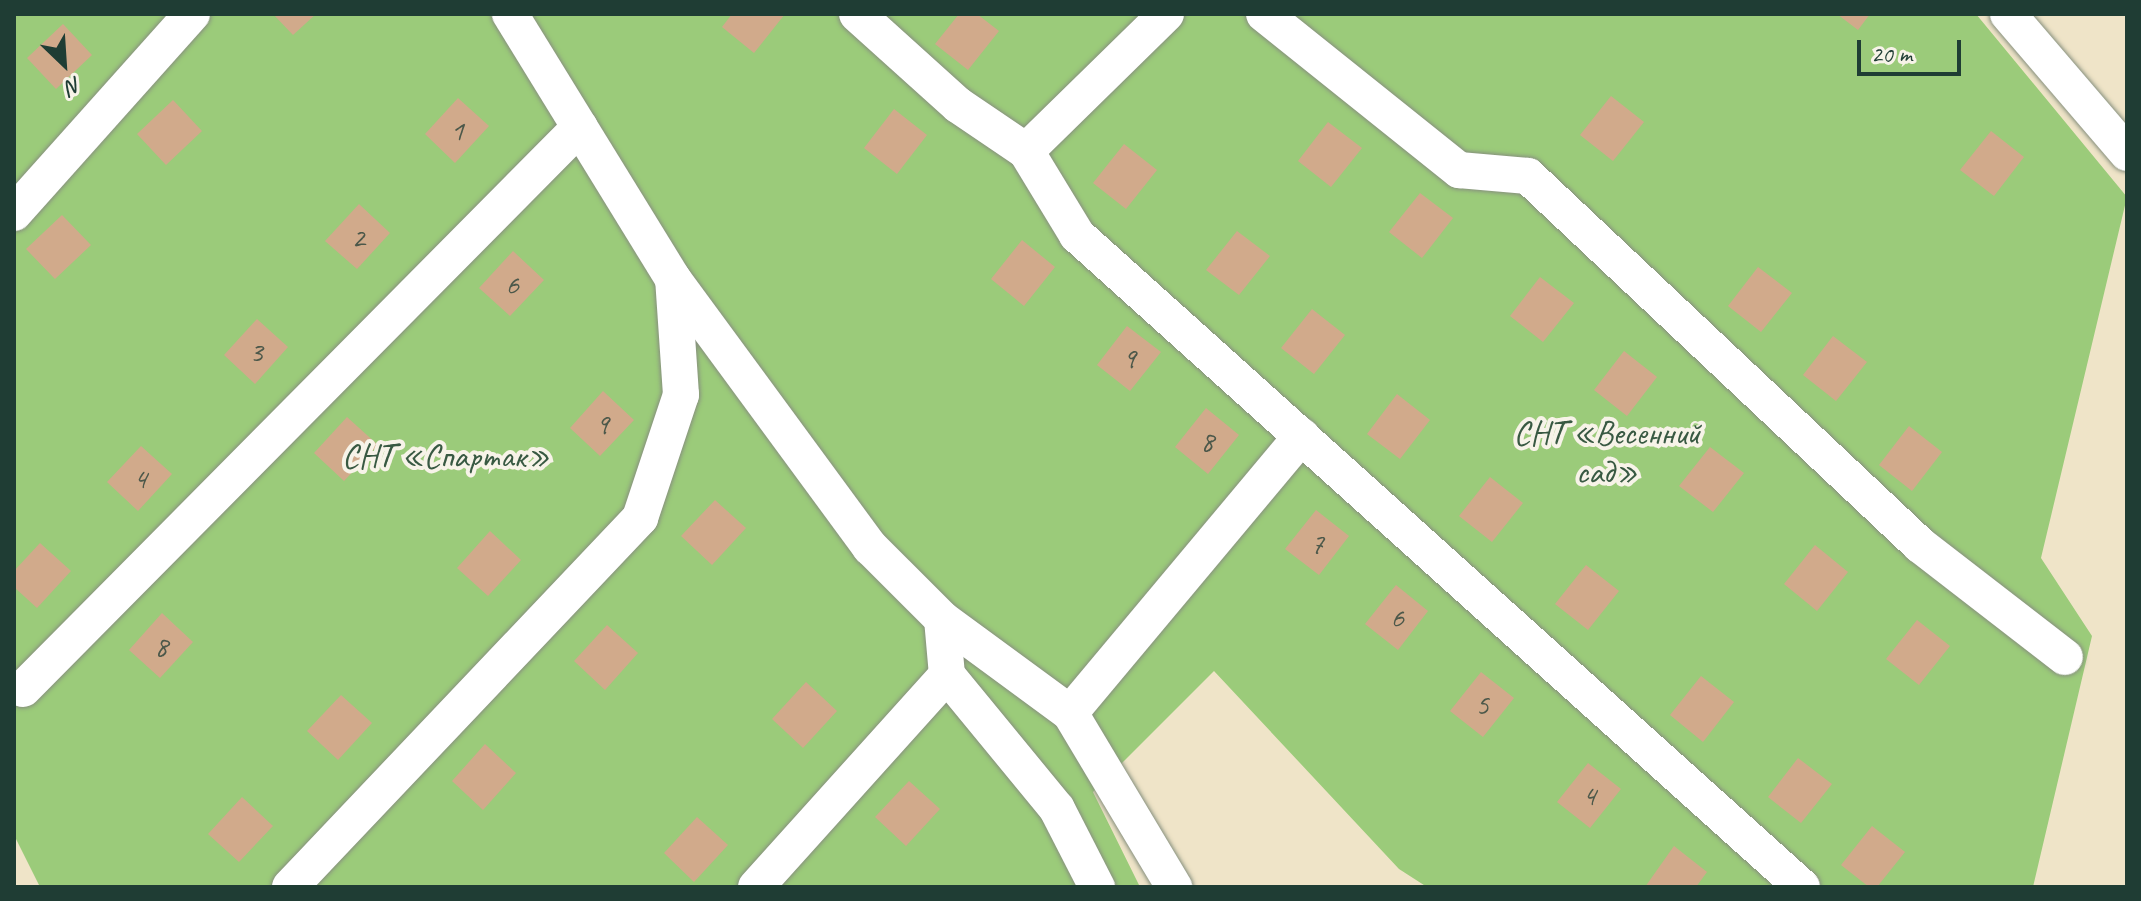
<!DOCTYPE html>
<meta charset="utf-8">
<style>
body{margin:0}
#map{position:relative;width:2141px;height:901px;overflow:hidden;background:#efe4c8;font-family:Caveat,sans-serif}
div>[style]{position:absolute}
[style*='--x']{left:calc(var(--x)*1px);top:calc(var(--y)*1px);width:calc(var(--w)*1px);rotate:calc(var(--a)*1deg)}
.green>*{inset:0;background:#9bcb7a}
.building>*{inset:0;background:#d1aa8b}
.roads{filter:drop-shadow(0 0 2px #87907e) drop-shadow(0 0 2px #87907e)}
.minor>*{height:36px;margin:-18px;padding:0 18px;transform-origin:18px;border-radius:18px;background:#fff}
span{translate:-50% -50%;white-space:nowrap;text-align:center;line-height:1.15;-webkit-text-stroke:8px #f7f3e8;paint-order:stroke}
.number-label{font-size:30px;color:#4c584a}
.number-label span{-webkit-text-stroke-width:0}
.park-label{font-size:34px;color:#385942}
.frame{position:absolute;inset:0;border:16px solid #1f3d34;pointer-events:none}
.north{position:absolute;left:24px;top:24px;width:80px;height:80px;-webkit-text-stroke:6px #f7f3e8;paint-order:stroke;rotate:155deg;font-size:22px;font-weight:700;line-height:32px;text-align:center;color:#1f3d34}
.north::after{content:'';display:block;margin:auto;width:28px;height:36px;background:#1f3d34;clip-path:polygon(50% 0,100% 100%,50% 72%,0 100%)}
.scale{position:absolute;left:1857px;top:40px;width:104px;height:36px;box-sizing:border-box;border:4px solid #1f3d34;border-top:0;padding-left:10px;font-size:24px;line-height:28px;white-space:nowrap;color:#1f3d34;-webkit-text-stroke:6px #f7f3e8;paint-order:stroke}
</style>
<div id="map">
<div class="green">
<i style="clip-path:polygon(14px 14px,1976px 14px,2127px 197px,2041px 558px,2092px 636px,2033px 887px,1427px 887px,1399px 869px,1214px 671px,1093px 792px,1140px 887px,40px 887px,14px 835px)"></i>
</div>
<div class="building">
<i style="clip-path:polygon(273px 14px,316px 14px,293px 35px)"></i>
<i style="clip-path:polygon(732px 14px,785px 14px,754px 53px,722px 27px)"></i>
<i style="clip-path:polygon(959px 14px,977px 14px,999px 31px,968px 70px,935px 44px)"></i>
<i style="clip-path:polygon(1837px 14px,1870px 14px,1858px 30px)"></i>
<i style="clip-path:polygon(63px 24px,92px 55px,56px 89px,27px 58px)"></i>
<i style="clip-path:polygon(1611px 96px,1644px 122px,1613px 161px,1580px 135px)"></i>
<i style="clip-path:polygon(458px 98px,489px 126px,455px 163px,425px 134px)"></i>
<i style="clip-path:polygon(173px 100px,202px 131px,166px 165px,137px 134px)"></i>
<i style="clip-path:polygon(894px 109px,927px 135px,897px 174px,864px 148px)"></i>
<i style="clip-path:polygon(1328px 122px,1362px 148px,1331px 187px,1298px 161px)"></i>
<i style="clip-path:polygon(1991px 131px,2024px 157px,1994px 196px,1960px 170px)"></i>
<i style="clip-path:polygon(1124px 144px,1157px 170px,1126px 209px,1093px 183px)"></i>
<i style="clip-path:polygon(1420px 193px,1453px 218px,1422px 258px,1389px 232px)"></i>
<i style="clip-path:polygon(359px 204px,390px 233px,357px 269px,325px 241px)"></i>
<i style="clip-path:polygon(62px 215px,91px 245px,55px 279px,26px 249px)"></i>
<i style="clip-path:polygon(1237px 231px,1270px 256px,1239px 295px,1206px 270px)"></i>
<i style="clip-path:polygon(1022px 240px,1055px 267px,1024px 306px,991px 279px)"></i>
<i style="clip-path:polygon(513px 251px,544px 280px,510px 316px,479px 288px)"></i>
<i style="clip-path:polygon(1758px 267px,1792px 293px,1761px 332px,1728px 306px)"></i>
<i style="clip-path:polygon(1540px 277px,1574px 303px,1543px 342px,1510px 316px)"></i>
<i style="clip-path:polygon(1312px 309px,1345px 335px,1314px 374px,1281px 348px)"></i>
<i style="clip-path:polygon(257px 319px,288px 347px,255px 384px,224px 355px)"></i>
<i style="clip-path:polygon(1127px 326px,1161px 352px,1130px 391px,1097px 365px)"></i>
<i style="clip-path:polygon(1833px 336px,1867px 362px,1836px 401px,1803px 375px)"></i>
<i style="clip-path:polygon(1624px 351px,1657px 377px,1627px 416px,1594px 390px)"></i>
<i style="clip-path:polygon(603px 391px,634px 420px,600px 456px,570px 428px)"></i>
<i style="clip-path:polygon(1397px 394px,1430px 420px,1400px 459px,1367px 434px)"></i>
<i style="clip-path:polygon(1206px 408px,1239px 435px,1208px 474px,1175px 447px)"></i>
<i style="clip-path:polygon(347px 417px,378px 445px,344px 481px,314px 453px)"></i>
<i style="clip-path:polygon(1909px 426px,1942px 452px,1912px 491px,1879px 465px)"></i>
<i style="clip-path:polygon(141px 446px,172px 474px,138px 511px,107px 482px)"></i>
<i style="clip-path:polygon(1710px 447px,1744px 473px,1713px 512px,1679px 486px)"></i>
<i style="clip-path:polygon(1490px 477px,1523px 503px,1492px 542px,1459px 516px)"></i>
<i style="clip-path:polygon(715px 500px,746px 528px,712px 565px,681px 536px)"></i>
<i style="clip-path:polygon(1316px 510px,1349px 536px,1319px 575px,1285px 549px)"></i>
<i style="clip-path:polygon(490px 531px,521px 560px,488px 596px,457px 568px)"></i>
<i style="clip-path:polygon(40px 543px,71px 571px,37px 608px,14px 587px,14px 571px)"></i>
<i style="clip-path:polygon(1815px 545px,1848px 572px,1817px 611px,1784px 584px)"></i>
<i style="clip-path:polygon(1586px 565px,1619px 591px,1588px 630px,1555px 604px)"></i>
<i style="clip-path:polygon(1396px 585px,1428px 611px,1398px 650px,1365px 624px)"></i>
<i style="clip-path:polygon(162px 613px,193px 642px,160px 678px,129px 650px)"></i>
<i style="clip-path:polygon(1917px 620px,1950px 646px,1919px 685px,1886px 659px)"></i>
<i style="clip-path:polygon(607px 625px,638px 653px,605px 690px,574px 661px)"></i>
<i style="clip-path:polygon(1481px 672px,1514px 698px,1483px 737px,1450px 711px)"></i>
<i style="clip-path:polygon(1701px 676px,1734px 702px,1703px 742px,1670px 715px)"></i>
<i style="clip-path:polygon(806px 682px,837px 711px,803px 748px,772px 719px)"></i>
<i style="clip-path:polygon(341px 695px,372px 723px,338px 760px,307px 731px)"></i>
<i style="clip-path:polygon(485px 744px,516px 773px,483px 810px,452px 781px)"></i>
<i style="clip-path:polygon(1798px 758px,1832px 784px,1801px 823px,1768px 797px)"></i>
<i style="clip-path:polygon(1588px 763px,1621px 789px,1590px 828px,1557px 802px)"></i>
<i style="clip-path:polygon(909px 781px,940px 809px,906px 846px,875px 817px)"></i>
<i style="clip-path:polygon(242px 797px,273px 826px,239px 862px,208px 834px)"></i>
<i style="clip-path:polygon(697px 817px,728px 845px,694px 882px,664px 853px)"></i>
<i style="clip-path:polygon(1872px 826px,1905px 852px,1877px 887px,1869px 887px,1841px 865px)"></i>
<i style="clip-path:polygon(1674px 846px,1707px 872px,1696px 887px,1645px 887px)"></i>
</div>
<div class="roads">
<div class="minor">
<i style="--x:510;--y:14;--w:311;--a:58.4"></i>
<i style="--x:673;--y:279;--w:333;--a:53.7"></i>
<i style="--x:870;--y:547;--w:102;--a:45"></i>
<i style="--x:942;--y:619;--w:159;--a:36.3"></i>
<i style="--x:1070;--y:713;--w:203;--a:59.1"></i>
<i style="--x:857;--y:14;--w:136;--a:42"></i>
<i style="--x:958;--y:105;--w:82;--a:34.1"></i>
<i style="--x:1166;--y:14;--w:196;--a:135.6"></i>
<i style="--x:1026;--y:151;--w:98;--a:58.7"></i>
<i style="--x:1077;--y:235;--w:975;--a:41.97"></i>
<i style="--x:1264;--y:14;--w:250;--a:38.7"></i>
<i style="--x:1459;--y:170;--w:69;--a:5"></i>
<i style="--x:1528;--y:176;--w:538;--a:43.27"></i>
<i style="--x:1920;--y:545;--w:183;--a:37.7"></i>
<i style="--x:2008;--y:14;--w:183;--a:49.4"></i>
<i style="--x:14;--y:213;--w:267;--a:-48.2"></i>
<i style="--x:942;--y:619;--w:56;--a:84.9"></i>
<i style="--x:947;--y:675;--w:173;--a:50.6"></i>
<i style="--x:1057;--y:809;--w:88;--a:62.9"></i>
<i style="--x:23;--y:689;--w:791;--a:-45.26"></i>
<i style="--x:1070;--y:713;--w:361;--a:-50.1"></i>
<i style="--x:290;--y:887;--w:509;--a:-46.51"></i>
<i style="--x:640;--y:518;--w:130;--a:-71.6"></i>
<i style="--x:681;--y:395;--w:116;--a:-93.9"></i>
<i style="--x:756;--y:887;--w:285;--a:-48"></i>
</div>
</div>
<div class="number-label">
<span style="left:457px;top:130px">1</span>
<span style="left:358px;top:237px">2</span>
<span style="left:512px;top:284px">6</span>
<span style="left:256px;top:351px">3</span>
<span style="left:1129px;top:358px">9</span>
<span style="left:602px;top:424px">9</span>
<span style="left:1207px;top:441px">8</span>
<span style="left:140px;top:478px">4</span>
<span style="left:1317px;top:543px">7</span>
<span style="left:1397px;top:617px">6</span>
<span style="left:161px;top:646px">8</span>
<span style="left:1482px;top:704px">5</span>
<span style="left:1589px;top:795px">4</span>
</div>
<div class="park-label">
<span style="left:1607px;top:452px">СНТ «Весенний<br>сад»</span>
<span style="left:446px;top:456px">СНТ «Спартак»</span>
</div>
<div class="frame"></div>
<div class="north">N</div>
<div class="scale">20 m</div>
</div>
